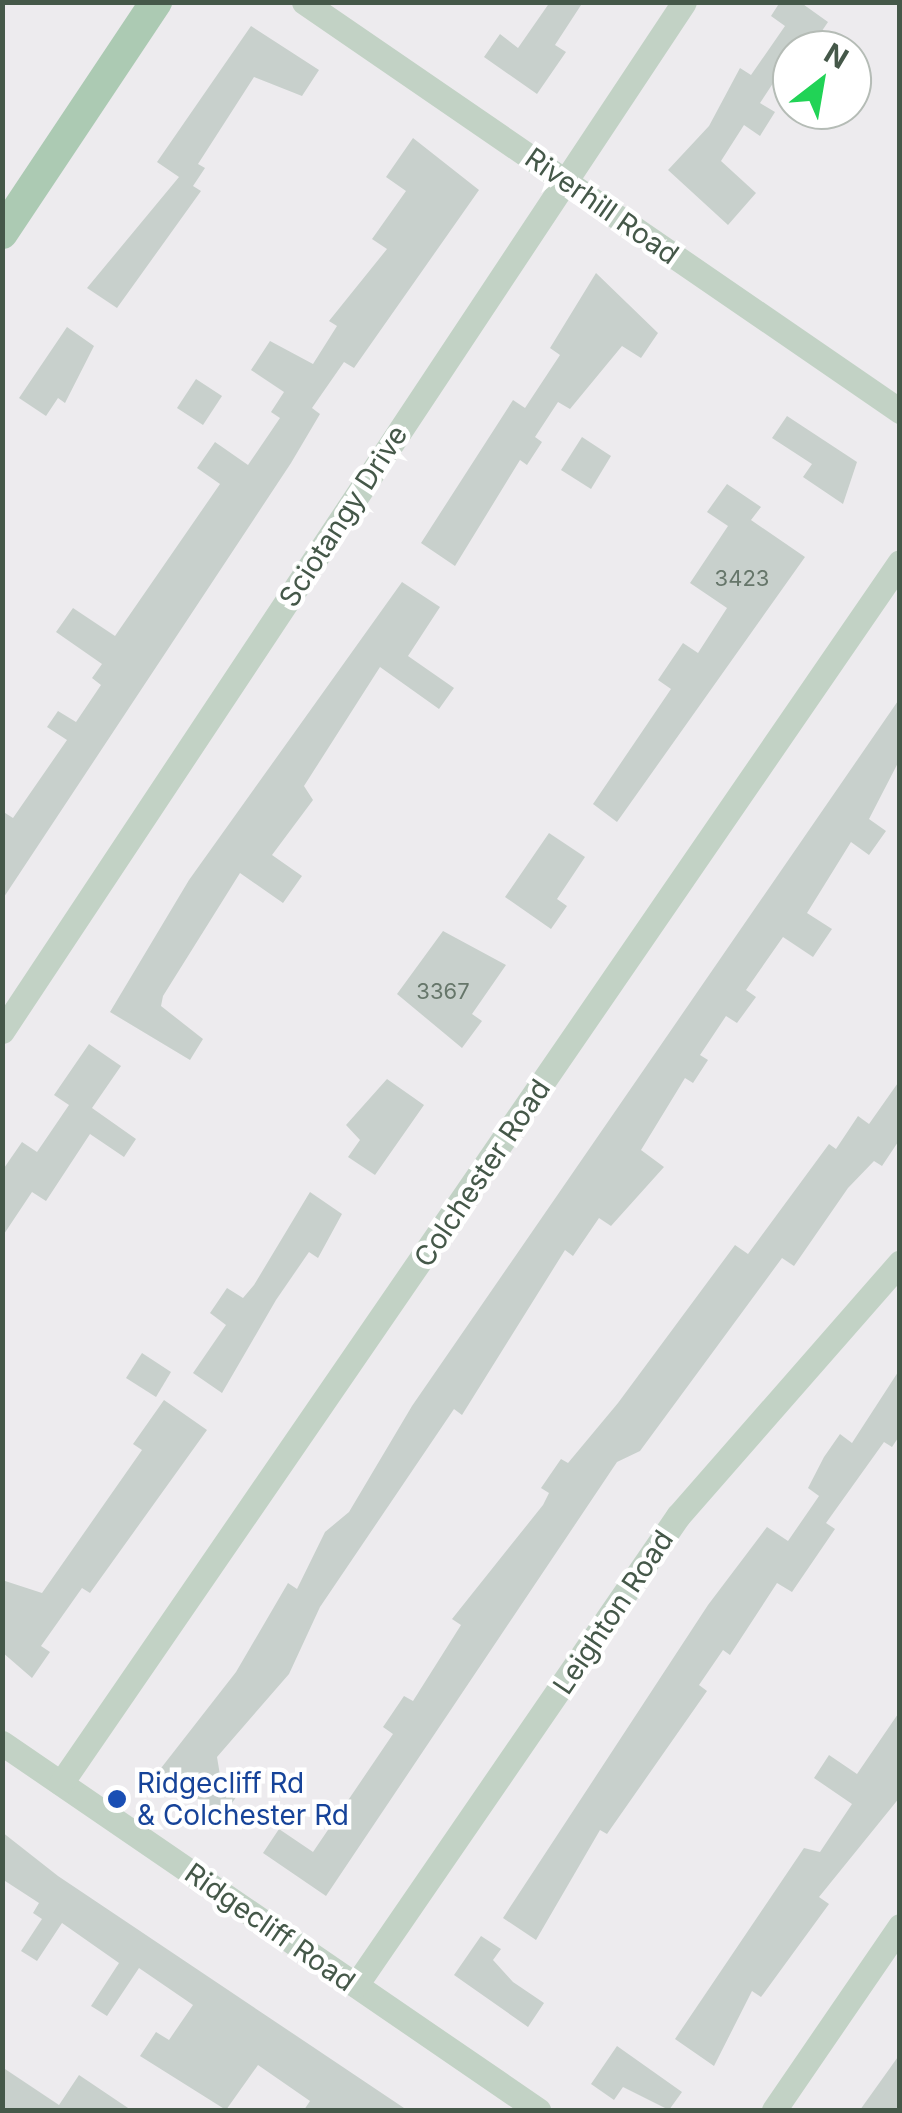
<!DOCTYPE html>
<style>
body{margin:0}
#map{position:relative;width:902px;height:2113px;overflow:hidden;background:#edebee;font-family:Inter,sans-serif}
div>[style]{position:absolute}
[style*='--x']{left:calc(var(--x)*1px);top:calc(var(--y)*1px);width:calc(var(--w)*1px);rotate:calc(var(--a)*1deg)}
.building>*{inset:0;background:#c8d0cc}
.minor>*{height:25px;margin:-12.5px;padding:0 12.5px;transform-origin:12.5px;border-radius:12.5px;background:#c2d2c5}
.major>*{height:32px;margin:-16px;padding:0 16px;transform-origin:16px;border-radius:16px;background:#accab3}
.dots>*{width:28px;height:28px;translate:-50% -50%;box-sizing:border-box;border:5px solid #fff;border-radius:50%}
span{translate:-50% -50%;white-space:nowrap;text-align:center;line-height:1.15;-webkit-text-stroke:9px #fff;paint-order:stroke}
.number-label{font-size:22px;color:#66766a}
.number-label span{-webkit-text-stroke-width:0}
.street-label{font-size:28px;color:#455849}
.transit-label{font-size:28px;color:#164399}
.left{translate:0 -50%;text-align:left}
.frame{position:absolute;inset:0;border:5px solid #455849;pointer-events:none}
.north{position:absolute;left:772px;top:30px;width:100px;height:100px;box-sizing:border-box;background:#fff;border:2px solid #b5bcb6;border-radius:50%;rotate:31deg;font-size:28px;font-weight:700;line-height:40px;text-align:center;color:#455849}
.north::after{content:'';display:block;margin:auto;width:35px;height:45px;background:#21d356;clip-path:polygon(50% 0,100% 100%,50% 72%,0 100%)}
</style>
<div id="map">
<div class="building">
<i style="clip-path:polygon(550px 2px,583px 2px,555px 45px,566px 52px,537px 94px,484px 57px,500px 34px,518px 48px)"></i>
<i style="clip-path:polygon(780px 2px,800px 2px,828px 22px,809px 50px,792px 50px,792px 74px,783px 68px,760px 103px,775px 112px,760px 136px,744px 125px,721px 161px,756px 193px,728px 225px,668px 170px,709px 126px,740px 68px,751px 75px,785px 26px,771px 16px)"></i>
<i style="clip-path:polygon(251px 26px,319px 70px,302px 96px,254px 77px,198px 164px,205px 168px,193px 186px,201px 191px,117px 308px,87px 288px,179px 177px,157px 162px)"></i>
<i style="clip-path:polygon(413px 138px,479px 190px,354px 368px,344px 362px,312px 408px,320px 414px,291px 463px,2px 900px,2px 811px,13px 818px,67px 740px,47px 727px,58px 711px,76px 722px,101px 685px,92px 678px,102px 664px,56px 632px,73px 608px,115px 636px,220px 484px,197px 468px,215px 442px,248px 465px,280px 418px,271px 412px,284px 392px,251px 370px,270px 341px,313px 364px,337px 326px,329px 321px,387px 249px,372px 239px,406px 191px,386px 177px)"></i>
<i style="clip-path:polygon(596px 273px,658px 333px,641px 358px,622px 346px,570px 409px,558px 402px,535px 437px,542px 442px,527px 465px,520px 460px,455px 566px,421px 543px,513px 400px,525px 408px,560px 355px,550px 348px)"></i>
<i style="clip-path:polygon(67px 327px,94px 346px,65px 403px,58px 398px,46px 416px,19px 398px)"></i>
<i style="clip-path:polygon(196px 379px,222px 396px,203px 425px,177px 408px)"></i>
<i style="clip-path:polygon(787px 416px,857px 462px,843px 504px,803px 477px,812px 464px,772px 438px)"></i>
<i style="clip-path:polygon(582px 437px,611px 456px,591px 489px,561px 470px)"></i>
<i style="clip-path:polygon(727px 484px,761px 507px,751px 520px,805px 557px,617px 822px,593px 804px,671px 689px,658px 680px,683px 643px,698px 653px,727px 608px,690px 583px,728px 526px,707px 512px)"></i>
<i style="clip-path:polygon(402px 582px,440px 607px,408px 656px,454px 688px,439px 709px,380px 667px,304px 786px,313px 800px,272px 855px,302px 876px,283px 903px,240px 873px,163px 996px,161px 1006px,203px 1039px,190px 1060px,110px 1012px,189px 880px)"></i>
<i style="clip-path:polygon(900px 698px,900px 759px,869px 819px,886px 831px,869px 855px,851px 842px,807px 913px,832px 929px,813px 957px,783px 937px,746px 990px,756px 997px,737px 1023px,726px 1016px,700px 1055px,708px 1060px,693px 1083px,685px 1078px,641px 1150px,664px 1167px,611px 1226px,599px 1218px,573px 1256px,565px 1250px,462px 1415px,454px 1409px,320px 1607px,289px 1674px,217px 1757px,220px 1775px,241px 1790px,223px 1816px,158px 1772px,236px 1672px,288px 1583px,297px 1589px,325px 1532px,349px 1512px,412px 1406px)"></i>
<i style="clip-path:polygon(549px 833px,585px 857px,557px 899px,567px 906px,551px 929px,505px 897px)"></i>
<i style="clip-path:polygon(443px 931px,506px 965px,472px 1014px,482px 1021px,462px 1048px,397px 994px)"></i>
<i style="clip-path:polygon(89px 1044px,121px 1066px,92px 1108px,136px 1139px,124px 1157px,90px 1134px,46px 1201px,32px 1192px,2px 1237px,2px 1171px,22px 1142px,37px 1152px,69px 1105px,54px 1095px)"></i>
<i style="clip-path:polygon(387px 1079px,424px 1105px,375px 1175px,348px 1157px,360px 1140px,346px 1125px)"></i>
<i style="clip-path:polygon(900px 1080px,900px 1139px,882px 1166px,874px 1161px,848px 1188px,794px 1266px,782px 1258px,640px 1451px,617px 1462px,326px 1896px,263px 1853px,279px 1829px,313px 1852px,393px 1734px,383px 1727px,404px 1696px,413px 1701px,461px 1625px,452px 1619px,543px 1505px,549px 1493px,541px 1488px,561px 1459px,568px 1463px,618px 1403px,735px 1245px,748px 1254px,829px 1144px,836px 1149px,858px 1116px,869px 1124px)"></i>
<i style="clip-path:polygon(310px 1192px,342px 1214px,318px 1258px,309px 1252px,276px 1300px,222px 1393px,193px 1373px,226px 1325px,210px 1313px,227px 1288px,243px 1298px,254px 1285px)"></i>
<i style="clip-path:polygon(142px 1353px,171px 1372px,156px 1397px,126px 1378px)"></i>
<i style="clip-path:polygon(900px 1369px,900px 1435px,892px 1447px,884px 1442px,826px 1523px,835px 1529px,792px 1592px,777px 1583px,730px 1655px,723px 1650px,699px 1685px,707px 1691px,607px 1834px,600px 1830px,536px 1940px,503px 1918px,708px 1605px,767px 1527px,788px 1541px,819px 1496px,808px 1488px,824px 1457px,840px 1434px,852px 1443px)"></i>
<i style="clip-path:polygon(164px 1400px,207px 1430px,90px 1593px,82px 1588px,41px 1646px,50px 1652px,32px 1678px,2px 1652px,2px 1580px,42px 1593px,142px 1450px,133px 1444px)"></i>
<i style="clip-path:polygon(900px 1711px,900px 1797px,819px 1897px,829px 1904px,761px 1997px,752px 1991px,714px 2066px,675px 2039px,804px 1848px,820px 1852px,852px 1804px,814px 1778px,829px 1755px,857px 1774px)"></i>
<i style="clip-path:polygon(2px 1832px,58px 1876px,407px 2110px,304px 2110px,310px 2101px,258px 2065px,226px 2110px,140px 2056px,156px 2032px,169px 2040px,193px 2005px,139px 1968px,107px 2016px,91px 2006px,119px 1963px,62px 1923px,37px 1961px,21px 1951px,42px 1919px,33px 1913px,39px 1903px,2px 1879px)"></i>
<i style="clip-path:polygon(481px 1936px,501px 1949px,493px 1960px,513px 1982px,544px 2003px,528px 2027px,454px 1975px)"></i>
<i style="clip-path:polygon(617px 2046px,682px 2092px,669px 2110px,623px 2087px,614px 2100px,591px 2084px)"></i>
<i style="clip-path:polygon(900px 2054px,900px 2110px,860px 2110px)"></i>
<i style="clip-path:polygon(2px 2067px,59px 2105px,79px 2075px,131px 2110px,2px 2110px)"></i>
</div>
<div class="minor">
<i style="--x:304;--y:2;--w:723;--a:34.46"></i>
<i style="--x:2;--y:1031;--w:1234;--a:-56.46"></i>
<i style="--x:2;--y:1743;--w:650;--a:34.4"></i>
<i style="--x:61;--y:1783;--w:1481;--a:-55.51"></i>
<i style="--x:356;--y:1985;--w:569;--a:-55.53"></i>
<i style="--x:678;--y:1516;--w:337;--a:-48.8"></i>
<i style="--x:774;--y:2110;--w:223;--a:-55.6"></i>
</div>
<div class="major">
<i style="--x:2;--y:233;--w:278;--a:-56.3"></i>
</div>
<div class="dots">
<i style="left:117px;top:1799px;background:#1a4fb4"></i>
</div>
<div class="number-label">
<span style="left:742px;top:579px">3423</span>
<span style="left:443px;top:992px">3367</span>
</div>
<div class="street-label">
<span style="left:602px;top:206px;rotate:35deg">Riverhill Road</span>
<span style="left:343px;top:516px;rotate:-57deg">Sciotangy Drive</span>
<span style="left:482px;top:1173px;rotate:-56deg">Colchester Road</span>
<span style="left:613px;top:1612px;rotate:-56deg">Leighton Road</span>
<span style="left:270px;top:1927px;rotate:35deg">Ridgecliff Road</span>
</div>
<div class="transit-label">
<span class="left" style="left:137px;top:1799px">Ridgecliff Rd<br>&amp; Colchester Rd</span>
</div>
<div class="frame"></div>
<div class="north">N</div>
</div>
